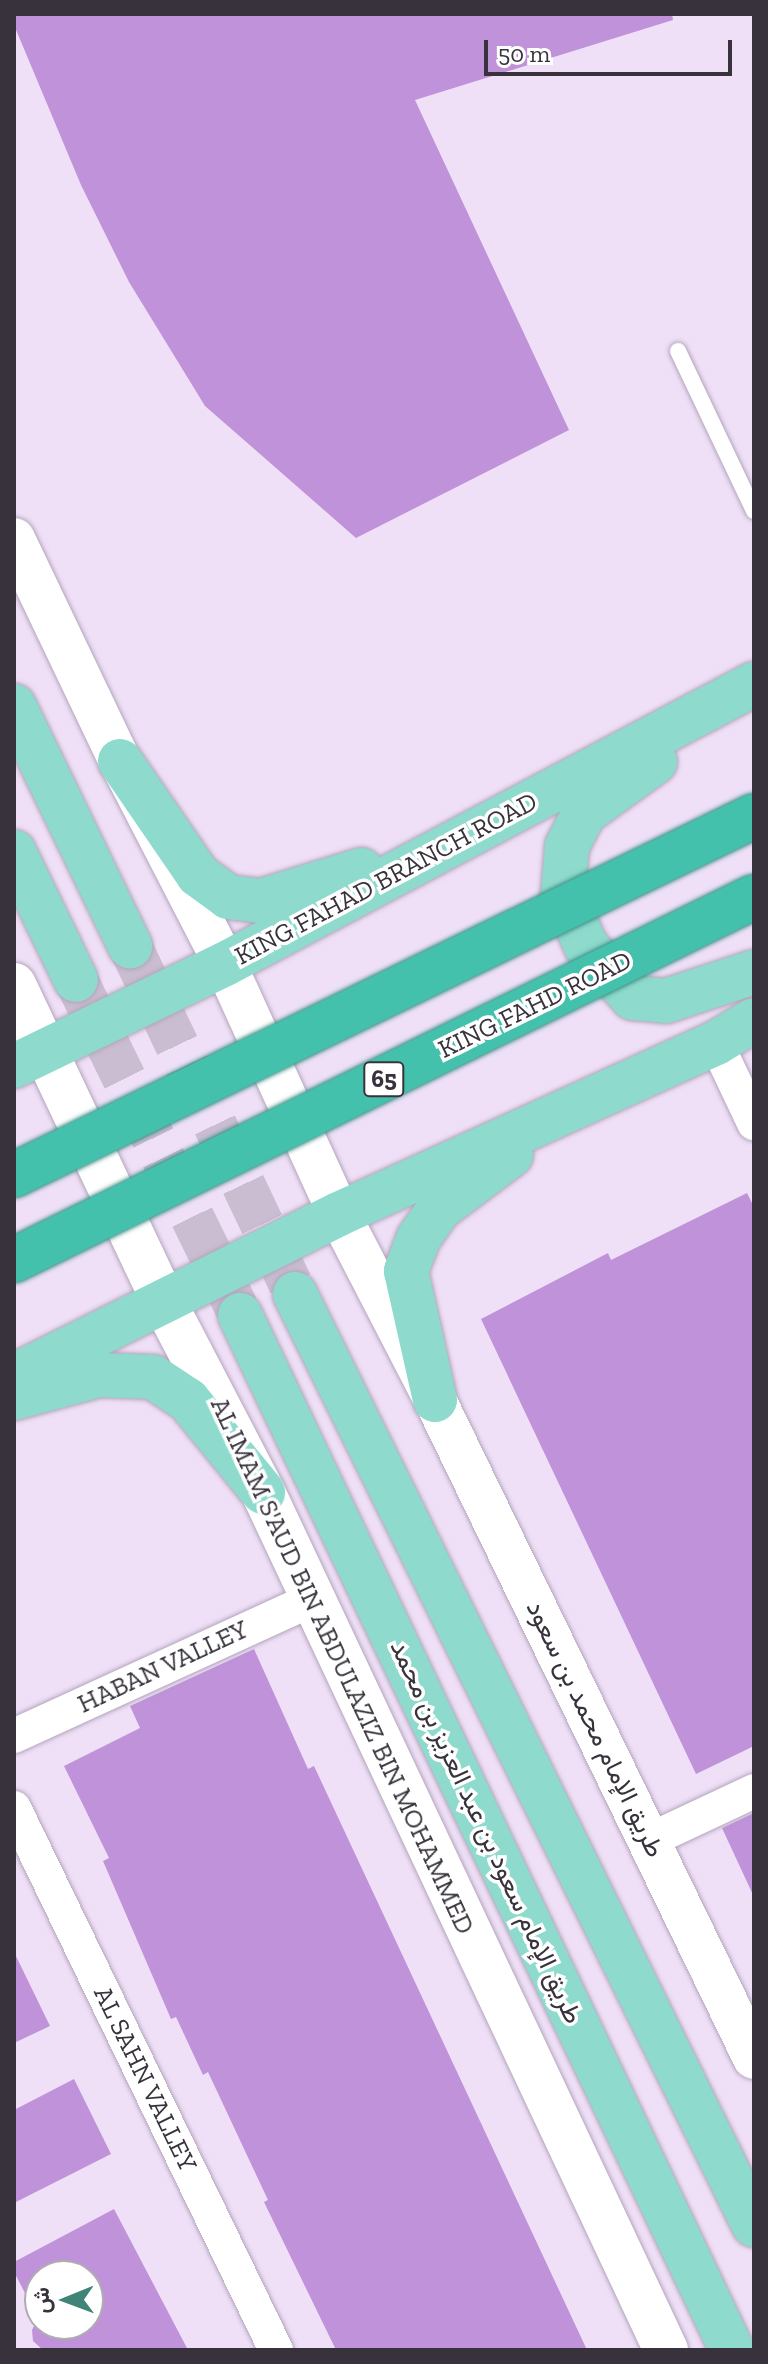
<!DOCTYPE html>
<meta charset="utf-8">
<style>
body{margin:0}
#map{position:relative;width:768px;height:2364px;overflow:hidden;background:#efe0f8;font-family:"Zilla Slab",Vazirmatn,serif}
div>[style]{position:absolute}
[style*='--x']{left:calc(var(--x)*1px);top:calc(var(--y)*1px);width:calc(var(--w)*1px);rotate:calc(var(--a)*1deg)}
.building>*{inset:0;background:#bf92d9}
.primary-tunnel>*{height:44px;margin-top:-22px;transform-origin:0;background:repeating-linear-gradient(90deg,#cabdd2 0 44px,transparent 0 66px)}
.roads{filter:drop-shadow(0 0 2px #b3a5bb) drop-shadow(0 0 2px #b3a5bb)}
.service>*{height:16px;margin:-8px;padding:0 8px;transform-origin:8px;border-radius:8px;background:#fff}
.minor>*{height:34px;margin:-17px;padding:0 17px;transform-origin:17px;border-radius:17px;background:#fff}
.tertiary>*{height:42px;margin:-21px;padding:0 21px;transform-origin:21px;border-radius:21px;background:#fff}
.secondary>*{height:44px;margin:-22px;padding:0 22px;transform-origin:22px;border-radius:22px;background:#fff}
.primary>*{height:44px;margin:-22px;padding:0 22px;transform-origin:22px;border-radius:22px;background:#8edacd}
.bridges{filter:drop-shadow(0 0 2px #3f8f84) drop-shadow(0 0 2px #3f8f84)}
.motorway-bridge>*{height:44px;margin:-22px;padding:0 22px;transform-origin:22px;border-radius:22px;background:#43c1ac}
span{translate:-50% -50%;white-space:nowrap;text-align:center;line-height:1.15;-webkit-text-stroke:7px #fff;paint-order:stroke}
.shield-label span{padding:2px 6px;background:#fff;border:2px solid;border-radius:6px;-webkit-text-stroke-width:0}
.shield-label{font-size:24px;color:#37323b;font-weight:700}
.street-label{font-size:26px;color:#37323b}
.frame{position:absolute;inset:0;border:16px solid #37323b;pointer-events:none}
.north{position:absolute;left:24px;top:2260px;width:80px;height:80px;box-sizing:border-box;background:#fff;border:2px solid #afadb1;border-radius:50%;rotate:269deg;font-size:22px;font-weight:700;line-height:32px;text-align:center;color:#37323b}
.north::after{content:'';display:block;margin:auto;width:28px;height:36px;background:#408477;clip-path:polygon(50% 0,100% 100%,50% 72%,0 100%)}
.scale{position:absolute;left:484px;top:40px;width:248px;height:36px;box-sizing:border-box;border:4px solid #37323b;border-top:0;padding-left:10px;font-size:24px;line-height:28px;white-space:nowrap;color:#37323b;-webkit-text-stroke:6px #fff;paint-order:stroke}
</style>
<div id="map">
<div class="building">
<i style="clip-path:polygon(14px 14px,672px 14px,673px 20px,415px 100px,569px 430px,356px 538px,205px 406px,129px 282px,81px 185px,14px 25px)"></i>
<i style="clip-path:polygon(747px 1193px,754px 1207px,754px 1746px,696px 1774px,481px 1319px,608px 1253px,611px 1260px)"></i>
<i style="clip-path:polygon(254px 1649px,308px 1769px,314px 1766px,587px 2350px,336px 2350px,264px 2202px,268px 2200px,208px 2072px,203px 2075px,176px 2017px,171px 2019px,103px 1861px,109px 1858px,64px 1766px,140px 1728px,130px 1706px)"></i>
<i style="clip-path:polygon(754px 1813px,754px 1897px,722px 1828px)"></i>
<i style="clip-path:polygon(14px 1952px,50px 2026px,14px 2043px)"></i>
<i style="clip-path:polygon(74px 2079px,111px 2154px,14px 2203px,14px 2110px)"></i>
<i style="clip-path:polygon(evenodd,114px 2209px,188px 2350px,43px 2350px,33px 2341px,32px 2330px,38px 2318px,14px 2272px,14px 2262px,114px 2209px,40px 2276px,88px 2276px,88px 2324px,40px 2324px,40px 2276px)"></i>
</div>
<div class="primary-tunnel">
<i style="--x:130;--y:946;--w:385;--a:64.6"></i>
<i style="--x:76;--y:980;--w:365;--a:63.9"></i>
</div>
<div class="roads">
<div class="service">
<i style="--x:678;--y:351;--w:177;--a:64.6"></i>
</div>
<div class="minor">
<i style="--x:716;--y:1043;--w:89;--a:64.6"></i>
<i style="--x:14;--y:1736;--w:329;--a:-24.6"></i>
<i style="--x:14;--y:1808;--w:602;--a:64.2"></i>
<i style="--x:650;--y:1840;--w:115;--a:-25.2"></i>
</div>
<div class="tertiary">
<i style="--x:14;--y:539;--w:246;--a:64.5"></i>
<i style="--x:120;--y:761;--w:229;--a:62.7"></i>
<i style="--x:225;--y:964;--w:275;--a:65.5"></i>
<i style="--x:339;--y:1214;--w:209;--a:62.7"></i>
<i style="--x:435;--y:1400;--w:731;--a:64.14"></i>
</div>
<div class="secondary">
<i style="--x:14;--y:985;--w:351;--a:64.7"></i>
<i style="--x:164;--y:1302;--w:214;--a:62.5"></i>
<i style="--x:263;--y:1492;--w:948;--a:64.84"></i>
</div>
<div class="primary">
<i style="--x:14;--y:706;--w:267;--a:64.2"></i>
<i style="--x:120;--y:761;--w:138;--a:55.6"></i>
<i style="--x:198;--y:875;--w:37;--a:36"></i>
<i style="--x:228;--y:897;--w:33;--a:7"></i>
<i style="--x:261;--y:901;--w:105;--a:-17.2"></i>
<i style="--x:655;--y:762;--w:87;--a:144.3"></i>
<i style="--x:584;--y:813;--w:37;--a:117"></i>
<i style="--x:567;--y:846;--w:48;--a:94.8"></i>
<i style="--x:563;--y:894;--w:57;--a:66.1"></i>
<i style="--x:586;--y:946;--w:70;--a:47.9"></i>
<i style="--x:633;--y:998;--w:33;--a:5"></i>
<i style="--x:666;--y:1001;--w:93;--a:-18.2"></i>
<i style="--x:14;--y:852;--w:142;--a:64.2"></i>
<i style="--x:14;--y:1066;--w:234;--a:-25.8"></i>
<i style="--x:225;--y:964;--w:599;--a:-27.89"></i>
<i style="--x:295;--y:1294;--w:1038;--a:63.76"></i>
<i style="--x:240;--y:1315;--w:1146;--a:64.58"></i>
<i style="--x:14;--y:1376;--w:363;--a:-26.5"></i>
<i style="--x:339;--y:1214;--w:414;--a:-24.4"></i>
<i style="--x:716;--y:1043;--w:44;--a:-31.2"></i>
<i style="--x:14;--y:1398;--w:88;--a:-15.1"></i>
<i style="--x:99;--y:1375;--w:54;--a:2.1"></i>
<i style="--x:153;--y:1377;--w:42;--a:33.3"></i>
<i style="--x:188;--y:1400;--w:119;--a:50.8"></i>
<i style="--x:435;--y:1400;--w:132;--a:-102.7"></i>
<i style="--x:406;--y:1271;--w:34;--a:-69"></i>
<i style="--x:418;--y:1239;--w:37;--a:-55"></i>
<i style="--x:439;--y:1209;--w:90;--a:-36.9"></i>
</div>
</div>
<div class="bridges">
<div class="motorway-bridge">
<i style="--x:14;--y:1175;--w:822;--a:-25.88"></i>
<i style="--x:14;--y:1260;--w:824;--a:-26.13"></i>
</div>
</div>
<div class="shield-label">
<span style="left:384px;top:1079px">65</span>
</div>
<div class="street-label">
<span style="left:386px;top:879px;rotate:-28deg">KING FAHAD BRANCH ROAD</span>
<span style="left:535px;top:1005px;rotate:-26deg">KING FAHD ROAD</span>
<span style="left:342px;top:1666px;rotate:65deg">AL IMAM S'AUD BIN ABDULAZIZ BIN MOHAMMED</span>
<span style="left:163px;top:1667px;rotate:-25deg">HABAN VALLEY</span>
<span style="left:595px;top:1729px;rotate:64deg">طريق الإمام محمد بن سعود</span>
<span style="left:486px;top:1832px;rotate:65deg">طريق الإمام سعود بن عبد العزيز بن محمد</span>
<span style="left:145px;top:2079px;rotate:64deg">AL SAHN VALLEY</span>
</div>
<div class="frame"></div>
<div class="north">ش</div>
<div class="scale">50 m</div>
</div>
